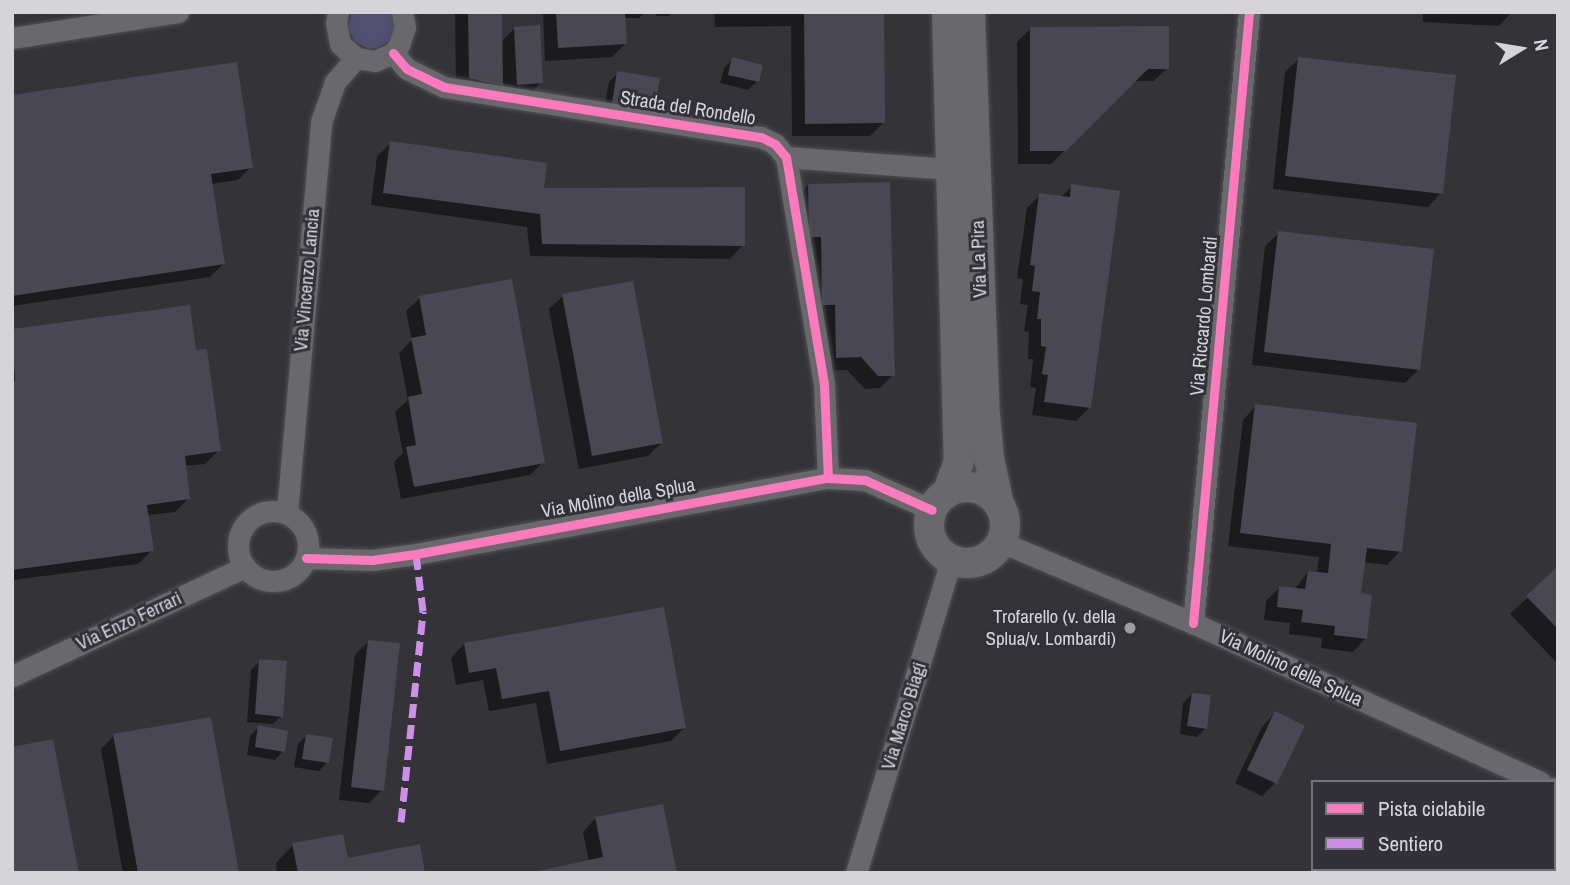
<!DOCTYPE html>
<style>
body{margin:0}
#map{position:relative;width:1570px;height:885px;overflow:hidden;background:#333338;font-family:"Archivo Narrow",sans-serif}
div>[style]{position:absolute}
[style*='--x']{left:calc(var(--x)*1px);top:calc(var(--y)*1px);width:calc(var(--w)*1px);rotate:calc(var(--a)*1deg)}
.green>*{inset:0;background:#515071}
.shadow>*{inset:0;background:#0007}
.building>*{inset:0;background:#484752}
.roads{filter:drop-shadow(0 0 2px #505054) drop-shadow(0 0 2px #505054)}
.street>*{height:21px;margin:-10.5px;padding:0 10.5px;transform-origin:10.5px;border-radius:10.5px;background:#69696d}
.street>.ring{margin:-10.5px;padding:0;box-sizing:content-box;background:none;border:21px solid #69696d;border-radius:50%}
.secondary>*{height:30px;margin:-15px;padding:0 15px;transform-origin:15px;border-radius:15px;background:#69696d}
.secondary>.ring{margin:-15px;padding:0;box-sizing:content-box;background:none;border:30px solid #69696d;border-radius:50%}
.quiet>*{height:7px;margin-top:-3.5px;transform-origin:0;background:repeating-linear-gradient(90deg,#ce8fe9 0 14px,transparent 0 21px)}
.cycleway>*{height:9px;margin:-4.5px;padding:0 4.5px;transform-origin:4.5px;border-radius:4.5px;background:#fd7abc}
.dots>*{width:19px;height:19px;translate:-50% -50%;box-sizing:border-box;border:4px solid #32313a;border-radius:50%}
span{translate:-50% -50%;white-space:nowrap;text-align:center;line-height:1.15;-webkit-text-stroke:6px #32313a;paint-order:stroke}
.street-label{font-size:19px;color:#d4d4d9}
.poi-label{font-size:19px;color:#d4d4d9}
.right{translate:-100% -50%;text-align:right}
.frame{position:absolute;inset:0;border:14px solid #d4d4d9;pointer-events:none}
.legend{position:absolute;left:1311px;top:780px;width:245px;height:91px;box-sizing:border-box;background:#32313a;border:2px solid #73727a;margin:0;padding:9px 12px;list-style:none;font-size:21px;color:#d4d4d9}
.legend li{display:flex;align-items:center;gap:14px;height:35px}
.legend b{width:35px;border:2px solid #73727a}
.north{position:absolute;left:1486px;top:14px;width:70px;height:70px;-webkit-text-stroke:5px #32313a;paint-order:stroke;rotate:79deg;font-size:19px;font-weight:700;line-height:28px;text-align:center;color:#d4d4d9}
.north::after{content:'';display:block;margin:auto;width:24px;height:32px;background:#d4d4d9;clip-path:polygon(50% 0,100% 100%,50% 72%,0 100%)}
</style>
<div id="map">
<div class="green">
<i style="clip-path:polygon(352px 12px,391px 12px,395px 25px,390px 40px,377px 48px,369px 49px,355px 42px,348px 28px)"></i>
</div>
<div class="shadow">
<i style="clip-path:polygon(455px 12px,500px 12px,500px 43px,515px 28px,541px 82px,528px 96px,505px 97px,504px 83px,488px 99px,456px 91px)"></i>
<i style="clip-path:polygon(543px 12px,645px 12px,639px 18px,624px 18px,625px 44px,612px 57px,545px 61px)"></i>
<i style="clip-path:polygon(656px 12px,673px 12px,669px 16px,656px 16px)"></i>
<i style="clip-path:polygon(714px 12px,883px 12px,883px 123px,870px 136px,792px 136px,791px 26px,715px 27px)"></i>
<i style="clip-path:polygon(1423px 12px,1512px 12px,1499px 26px,1423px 22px)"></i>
<i style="clip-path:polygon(1031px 28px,1167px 68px,1154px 81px,1133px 81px,1051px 164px,1018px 164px,1017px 42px)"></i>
<i style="clip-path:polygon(1558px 58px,1558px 92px,1556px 92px)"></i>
<i style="clip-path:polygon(733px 59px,757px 81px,748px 90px,720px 83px,724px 68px)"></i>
<i style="clip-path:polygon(1299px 59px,1441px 193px,1428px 207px,1273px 189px,1285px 72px)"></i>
<i style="clip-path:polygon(618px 73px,644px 118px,604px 111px,609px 82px)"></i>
<i style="clip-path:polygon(12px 97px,251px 167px,238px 180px,211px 184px,223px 264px,210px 277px,12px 306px)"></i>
<i style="clip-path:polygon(391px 143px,542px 189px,743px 245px,730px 259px,530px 256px,527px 227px,371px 205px,377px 156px)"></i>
<i style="clip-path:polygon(808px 185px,893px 375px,880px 388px,865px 389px,847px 370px,824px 370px,795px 199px)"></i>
<i style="clip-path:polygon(1072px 186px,1090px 407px,1076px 421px,1032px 415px,1036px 388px,1030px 387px,1033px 359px,1028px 359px,1029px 332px,1024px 331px,1028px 305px,1020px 304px,1023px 279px,1017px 278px,1027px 208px,1040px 195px,1060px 198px)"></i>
<i style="clip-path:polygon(1279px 233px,1418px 370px,1405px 383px,1252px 365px,1265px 246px)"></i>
<i style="clip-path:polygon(563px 296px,661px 443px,648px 456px,579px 469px,549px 309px)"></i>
<i style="clip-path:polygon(420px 298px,543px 462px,530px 475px,401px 499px,394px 462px,403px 453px,395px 412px,408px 400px,399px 353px,412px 340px,406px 311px)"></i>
<i style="clip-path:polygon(12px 330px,219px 450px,205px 464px,184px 466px,189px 498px,175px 512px,147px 515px,152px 550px,138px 564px,12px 580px)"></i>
<i style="clip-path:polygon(1256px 406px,1400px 551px,1387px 565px,1363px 562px,1360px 595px,1366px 638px,1353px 652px,1321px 648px,1322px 638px,1289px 634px,1290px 623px,1264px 620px,1266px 601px,1280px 587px,1295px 589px,1308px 572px,1317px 573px,1319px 557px,1228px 546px,1243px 420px)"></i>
<i style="clip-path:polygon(1558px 569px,1558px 664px,1510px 614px)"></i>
<i style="clip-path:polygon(368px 642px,382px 790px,369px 803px,339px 800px,355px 655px)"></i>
<i style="clip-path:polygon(464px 644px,684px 728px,671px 741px,547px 764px,536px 703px,489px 711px,483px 680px,456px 685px,451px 658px)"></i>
<i style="clip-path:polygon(260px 661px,281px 716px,273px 724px,247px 722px,251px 670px)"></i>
<i style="clip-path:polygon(1192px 694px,1206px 728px,1197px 737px,1180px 734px,1183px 703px)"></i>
<i style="clip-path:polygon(1275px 713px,1275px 783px,1262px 796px,1235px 783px,1262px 727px)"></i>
<i style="clip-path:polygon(259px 727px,283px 751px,275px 760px,247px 755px,250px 736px)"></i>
<i style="clip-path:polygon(114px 736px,237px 873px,123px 873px,101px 749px)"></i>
<i style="clip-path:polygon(306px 736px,327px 762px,319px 771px,294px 767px,298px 744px)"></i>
<i style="clip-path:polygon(596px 818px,675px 873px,589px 862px,583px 832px)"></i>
<i style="clip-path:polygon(293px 845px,346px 860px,423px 873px,277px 873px,276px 863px)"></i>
<i style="clip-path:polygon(1320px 869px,1452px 869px,1461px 873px,1318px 873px)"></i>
</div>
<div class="building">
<i style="clip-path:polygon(468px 12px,502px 12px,503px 86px,469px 78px)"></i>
<i style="clip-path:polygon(556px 12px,625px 12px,627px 44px,558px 48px)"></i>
<i style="clip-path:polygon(804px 12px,884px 12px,885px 123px,805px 124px)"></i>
<i style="clip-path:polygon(540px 25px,543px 83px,517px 85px,514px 27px)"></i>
<i style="clip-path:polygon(1169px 26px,1169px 69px,1148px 69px,1066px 151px,1030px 151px,1030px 27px)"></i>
<i style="clip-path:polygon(732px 57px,763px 65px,759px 82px,728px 75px)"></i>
<i style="clip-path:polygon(1298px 57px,1456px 75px,1443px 194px,1285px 176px)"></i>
<i style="clip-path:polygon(237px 62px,253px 168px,211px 174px,225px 264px,12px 296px,12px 95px)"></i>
<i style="clip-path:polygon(617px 71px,660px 78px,654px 110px,612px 103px)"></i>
<i style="clip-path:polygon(390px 141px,547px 163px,544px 188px,745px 187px,745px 246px,542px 244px,540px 214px,383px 193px)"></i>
<i style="clip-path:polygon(890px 182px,895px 376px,878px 376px,861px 357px,836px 358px,835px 305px,822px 305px,821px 237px,809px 237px,808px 184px)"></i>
<i style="clip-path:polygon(1071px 184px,1120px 191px,1091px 408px,1044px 402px,1048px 375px,1042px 374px,1046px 347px,1041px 346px,1041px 319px,1037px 319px,1040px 292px,1032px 291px,1035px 266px,1030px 265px,1039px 193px,1070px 197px)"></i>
<i style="clip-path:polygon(1278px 231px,1434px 249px,1420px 370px,1264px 352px)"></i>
<i style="clip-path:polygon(512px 279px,545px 463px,414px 487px,406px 447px,416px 445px,408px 397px,422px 394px,411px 338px,426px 335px,419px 296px)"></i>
<i style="clip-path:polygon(633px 281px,663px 443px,592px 456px,562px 294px)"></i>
<i style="clip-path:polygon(190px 305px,196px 350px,207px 349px,221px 451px,185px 456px,190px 499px,147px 505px,154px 551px,12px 570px,12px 382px,15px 381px,12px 329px)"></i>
<i style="clip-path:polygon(1255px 404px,1417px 423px,1402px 552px,1367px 548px,1361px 593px,1372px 595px,1367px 639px,1334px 635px,1335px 626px,1301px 622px,1303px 610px,1277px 607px,1279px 586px,1305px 589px,1308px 571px,1328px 573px,1331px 544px,1240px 533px)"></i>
<i style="clip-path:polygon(1558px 566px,1558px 629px,1526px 596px)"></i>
<i style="clip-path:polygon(664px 607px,686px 728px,560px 751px,549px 691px,502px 699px,496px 668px,469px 673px,464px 643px)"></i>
<i style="clip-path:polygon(368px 640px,400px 643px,384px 791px,351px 787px)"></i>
<i style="clip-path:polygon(259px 659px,287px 661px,283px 717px,255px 714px)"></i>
<i style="clip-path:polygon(1192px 693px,1211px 695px,1207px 729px,1187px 726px)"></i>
<i style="clip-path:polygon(1275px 711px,1305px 726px,1277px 784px,1247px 770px)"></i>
<i style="clip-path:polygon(211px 717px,239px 873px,138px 873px,113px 734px)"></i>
<i style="clip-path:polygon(258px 725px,288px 731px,285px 752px,255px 747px)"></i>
<i style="clip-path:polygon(306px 734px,333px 738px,329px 763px,302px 759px)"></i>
<i style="clip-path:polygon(53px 739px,79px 873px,12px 873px,12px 747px)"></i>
<i style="clip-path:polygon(663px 804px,677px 873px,530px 873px,603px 857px,595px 817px)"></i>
<i style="clip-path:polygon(343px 834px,348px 858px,420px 844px,425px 873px,298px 873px,292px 843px)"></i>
<i style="clip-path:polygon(1329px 869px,1457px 869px,1466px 873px,1328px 873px)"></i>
</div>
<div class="roads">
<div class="street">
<i style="--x:338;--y:12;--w:11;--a:100"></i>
<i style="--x:336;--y:23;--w:21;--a:79"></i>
<i style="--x:340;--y:44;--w:21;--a:41"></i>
<i style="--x:356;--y:58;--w:19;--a:9"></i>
<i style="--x:375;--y:61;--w:20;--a:-24"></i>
<i style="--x:393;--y:53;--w:10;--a:-53"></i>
<i style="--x:399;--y:45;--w:19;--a:-72"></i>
<i style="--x:405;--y:27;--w:15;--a:-101"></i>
<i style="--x:12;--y:38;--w:168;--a:-8.9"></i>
<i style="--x:393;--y:53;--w:21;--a:49"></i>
<i style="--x:407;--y:69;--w:41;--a:25.9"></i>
<i style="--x:444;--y:87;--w:321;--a:9"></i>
<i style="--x:761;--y:137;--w:16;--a:27"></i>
<i style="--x:775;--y:144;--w:17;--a:50"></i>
<i style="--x:786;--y:157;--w:230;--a:80.5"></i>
<i style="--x:824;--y:384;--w:94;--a:87.6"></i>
<i style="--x:786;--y:157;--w:165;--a:4.2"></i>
<i class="ring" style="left:238px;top:511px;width:49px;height:49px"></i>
<i style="--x:287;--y:513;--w:392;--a:-85"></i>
<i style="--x:321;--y:122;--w:42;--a:-70.7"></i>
<i style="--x:335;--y:82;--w:32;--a:-49"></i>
<i style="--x:1001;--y:542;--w:208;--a:22.9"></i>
<i style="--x:1193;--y:623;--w:382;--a:24.6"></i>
<i style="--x:306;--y:558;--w:66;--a:1.7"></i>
<i style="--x:372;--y:560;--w:44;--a:-7.8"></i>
<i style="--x:416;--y:554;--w:419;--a:-10.5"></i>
<i style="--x:828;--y:478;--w:37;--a:3"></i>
<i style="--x:865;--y:480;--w:73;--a:24.1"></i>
<i style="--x:1193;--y:623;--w:614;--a:-84.76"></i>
<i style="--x:12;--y:676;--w:257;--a:-25.1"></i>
<i style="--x:1554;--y:788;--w:4;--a:14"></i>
<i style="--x:856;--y:873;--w:327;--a:-73.1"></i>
<i style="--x:1514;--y:873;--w:4;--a:-76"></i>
</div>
<div class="secondary">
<i style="--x:947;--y:12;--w:449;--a:88.5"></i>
<i style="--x:959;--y:461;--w:33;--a:110"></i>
<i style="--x:970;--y:12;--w:403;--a:87.9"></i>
<i style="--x:985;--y:415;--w:43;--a:84.7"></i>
<i style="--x:989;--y:458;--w:48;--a:78"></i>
<i class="ring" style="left:929px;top:487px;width:46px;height:46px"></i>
</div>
</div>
<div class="quiet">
<i style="--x:401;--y:822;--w:212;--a:-84"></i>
<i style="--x:423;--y:611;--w:57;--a:-97"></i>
</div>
<div class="cycleway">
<i style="--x:393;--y:53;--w:21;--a:49"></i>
<i style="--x:407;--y:69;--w:41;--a:25.9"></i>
<i style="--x:444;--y:87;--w:321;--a:9"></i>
<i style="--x:761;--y:137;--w:16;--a:27"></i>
<i style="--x:775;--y:144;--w:17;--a:50"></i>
<i style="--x:786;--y:157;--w:230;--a:80.5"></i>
<i style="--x:824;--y:384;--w:94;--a:87.6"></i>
<i style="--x:306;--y:558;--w:66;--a:1.7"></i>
<i style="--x:372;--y:560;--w:44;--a:-7.8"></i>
<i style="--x:416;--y:554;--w:419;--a:-10.5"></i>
<i style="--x:828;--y:478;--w:37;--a:3"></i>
<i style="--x:865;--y:480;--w:73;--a:24.1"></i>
<i style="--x:1193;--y:623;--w:614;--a:-84.76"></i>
</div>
<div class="dots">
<i style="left:1130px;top:628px;background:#9c9ca1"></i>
</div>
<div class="street-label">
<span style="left:688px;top:108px;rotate:9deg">Strada del Rondello</span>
<span style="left:979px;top:259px;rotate:-92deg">Via La Pira</span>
<span style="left:307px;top:280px;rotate:-85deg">Via Vincenzo Lancia</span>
<span style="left:1204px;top:316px;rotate:-85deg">Via Riccardo Lombardi</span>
<span style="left:618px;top:498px;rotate:-10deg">Via Molino della Splua</span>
<span style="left:129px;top:621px;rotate:-25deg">Via Enzo Ferrari</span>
<span style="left:1291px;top:668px;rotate:25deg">Via Molino della Splua</span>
<span style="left:904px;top:716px;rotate:-73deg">Via Marco Biagi</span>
</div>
<div class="poi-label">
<span class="right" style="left:1116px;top:628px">Trofarello (v. della<br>Splua/v. Lombardi)</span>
</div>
<div class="frame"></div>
<ul class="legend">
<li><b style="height:9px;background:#fd7abc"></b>Pista ciclabile</li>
<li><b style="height:9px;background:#ce8fe9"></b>Sentiero</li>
</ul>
<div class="north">N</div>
</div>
